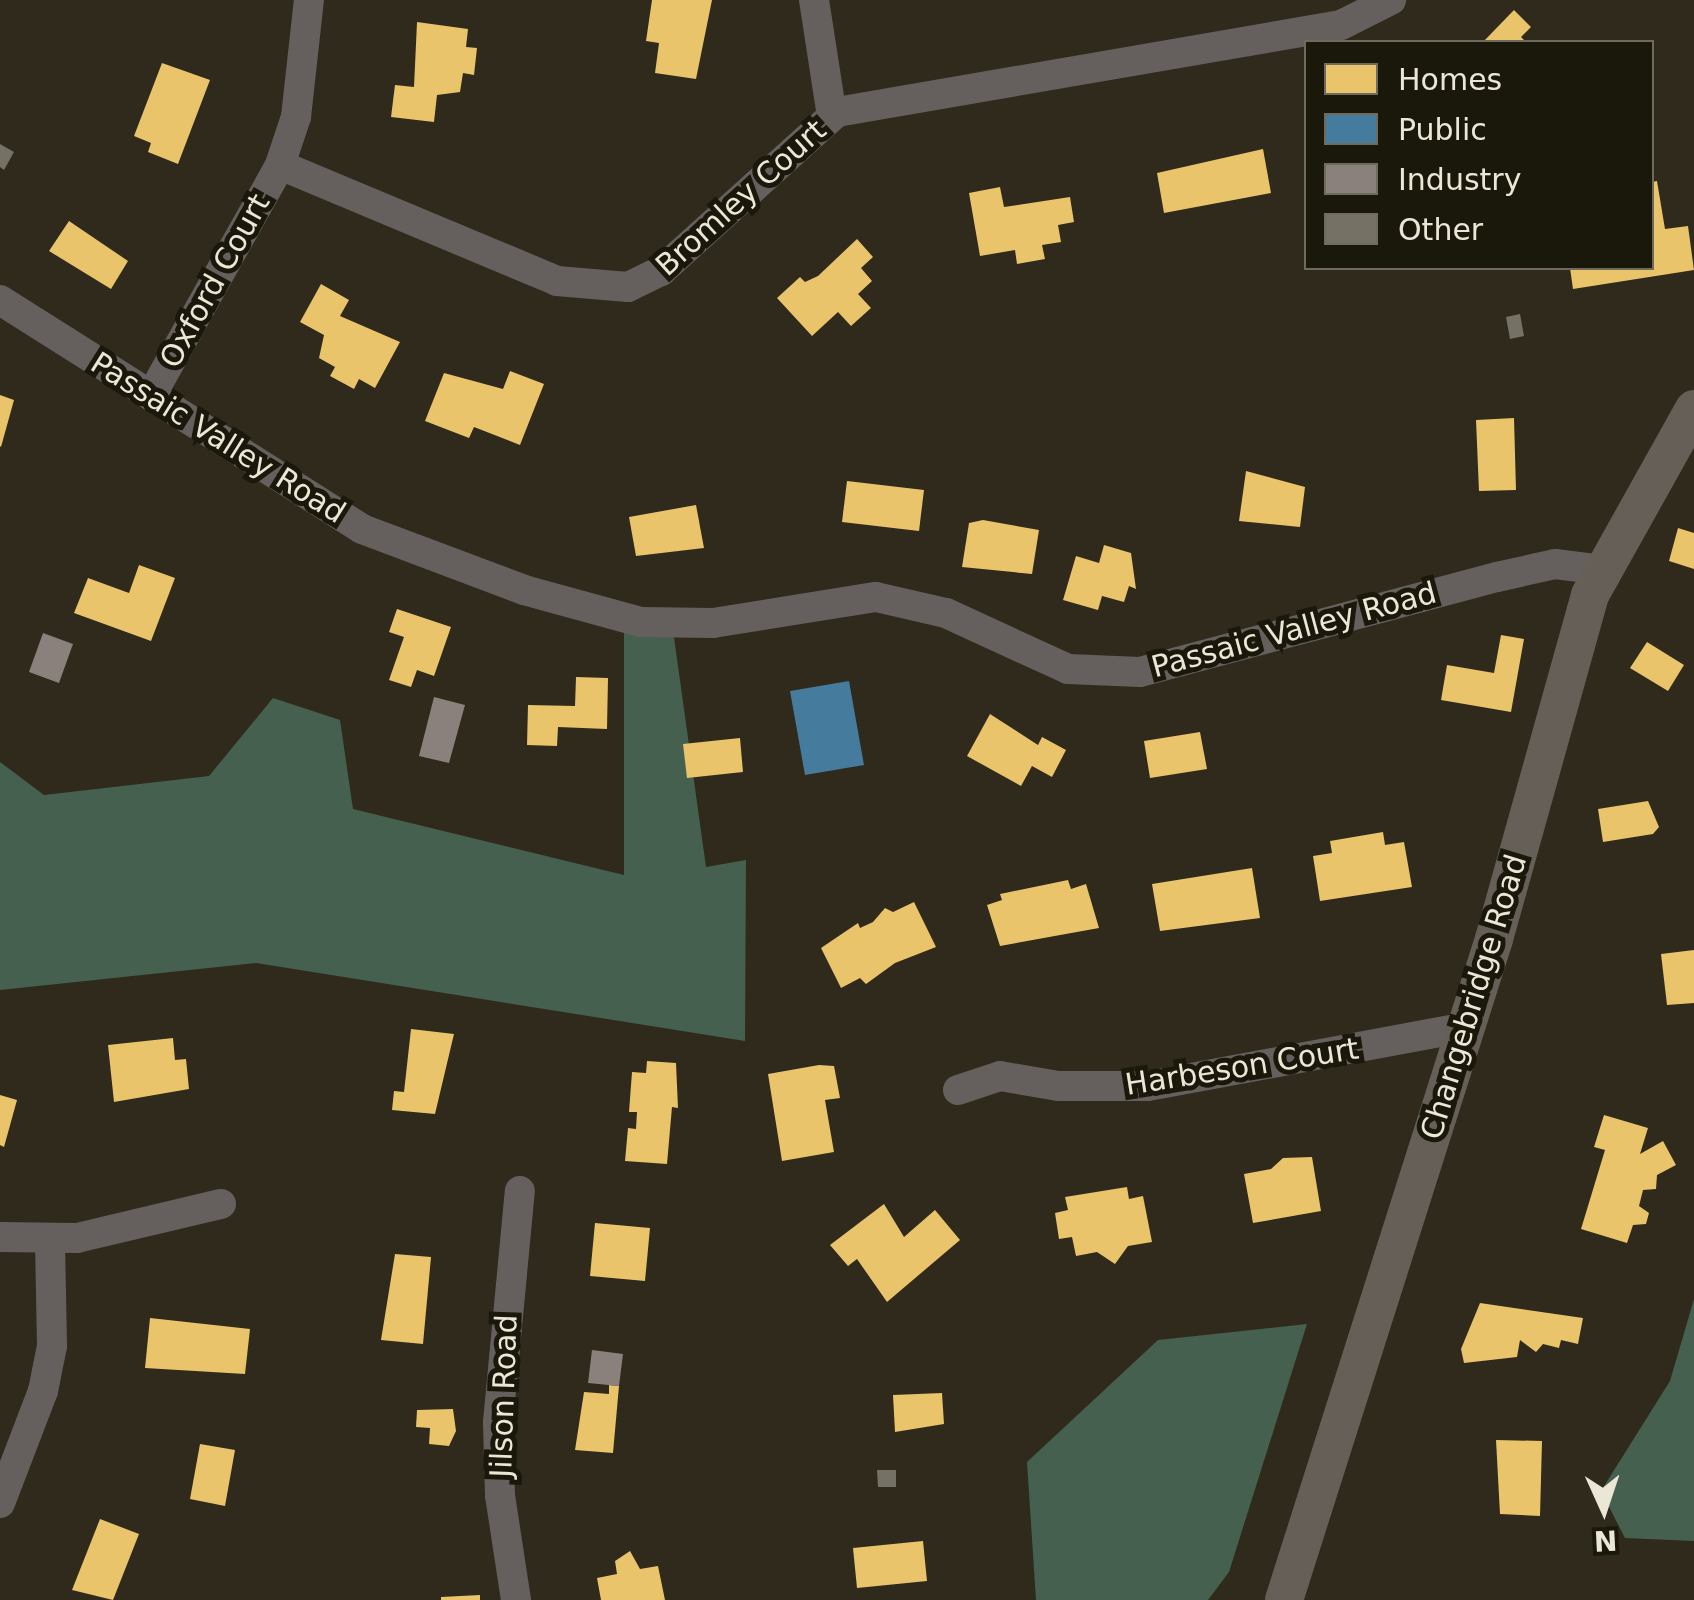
<!DOCTYPE html>
<style>
body{margin:0}
#map{position:relative;width:1694px;height:1600px;overflow:hidden;background:#2f2a1c;font-family:"DejaVu Sans",sans-serif}
div>[style]{position:absolute}
[style*='--x']{left:calc(var(--x)*1px);top:calc(var(--y)*1px);width:calc(var(--w)*1px);rotate:calc(var(--a)*1deg)}
.forest>*{inset:0;background:#45604f}
.homes>*{inset:0;background:#e9c46a}
.public>*{inset:0;background:#457b9d}
.industry>*{inset:0;background:#8a817c}
.building>*{inset:0;background:#757265}
.minor>*{height:30px;margin:-15px;padding:0 15px;transform-origin:15px;border-radius:15px;background:#65605d}
.major>*{height:38px;margin:-19px;padding:0 19px;transform-origin:19px;border-radius:19px;background:#665f58}
span{translate:-50% -50%;white-space:nowrap;text-align:center;line-height:1.15;-webkit-text-stroke:10px #1a170b;paint-order:stroke}
.street-label{font-size:30px;color:#ebe6d6}
.legend{position:absolute;left:1304px;top:40px;width:350px;height:230px;box-sizing:border-box;background:#1a170b;border:2px solid #6e6a5c;margin:0;padding:12px 18px;list-style:none;font-size:30px;color:#ebe6d6}
.legend li{display:flex;align-items:center;gap:20px;height:50px}
.legend b{width:50px;border:2px solid #6e6a5c}
.north{position:absolute;left:1554px;top:1460px;width:100px;height:100px;-webkit-text-stroke:8px #1a170b;paint-order:stroke;rotate:177deg;font-size:28px;font-weight:700;line-height:40px;text-align:center;color:#ebe6d6}
.north::after{content:'';display:block;margin:auto;width:35px;height:45px;background:#ebe6d6;clip-path:polygon(50% 0,100% 100%,50% 72%,0 100%)}
</style>
<div id="map">
<div class="forest">
<i style="clip-path:polygon(624px 620px,672px 623px,706px 867px,746px 860px,745px 1041px,256px 963px,0 990px,0 762px,44px 795px,209px 776px,273px 698px,340px 720px,353px 809px,624px 875px)"></i>
<i style="clip-path:polygon(1694px 1299px,1694px 1541px,1625px 1538px,1601px 1491px,1670px 1381px)"></i>
<i style="clip-path:polygon(1307px 1324px,1229px 1572px,1208px 1600px,1036px 1600px,1027px 1462px,1158px 1340px)"></i>
</div>
<div class="homes">
<i style="clip-path:polygon(652px 0,712px 0,696px 79px,655px 73px,659px 43px,646px 41px)"></i>
<i style="clip-path:polygon(1514px 10px,1531px 27px,1521px 37px,1526px 42px,1483px 42px)"></i>
<i style="clip-path:polygon(417px 22px,468px 29px,466px 47px,477px 48px,474px 75px,463px 73px,460px 92px,437px 95px,434px 122px,391px 117px,395px 85px,414px 87px)"></i>
<i style="clip-path:polygon(162px 63px,210px 80px,178px 164px,148px 152px,151px 143px,134px 136px)"></i>
<i style="clip-path:polygon(1263px 149px,1271px 193px,1164px 213px,1157px 173px)"></i>
<i style="clip-path:polygon(1657px 181px,1665px 229px,1688px 226px,1694px 270px,1573px 289px,1570px 268px,1652px 268px,1652px 182px)"></i>
<i style="clip-path:polygon(1000px 187px,1004px 207px,1070px 197px,1074px 222px,1058px 225px,1061px 242px,1042px 245px,1045px 259px,1017px 264px,1015px 250px,980px 256px,969px 193px)"></i>
<i style="clip-path:polygon(69px 221px,128px 261px,111px 289px,49px 251px)"></i>
<i style="clip-path:polygon(857px 239px,873px 257px,861px 268px,872px 281px,858px 294px,871px 308px,851px 326px,838px 312px,812px 336px,777px 298px,800px 277px,805px 282px,818px 276px)"></i>
<i style="clip-path:polygon(321px 284px,349px 300px,340px 316px,400px 342px,375px 388px,359px 379px,354px 389px,330px 376px,335px 367px,319px 358px,324px 335px,300px 322px)"></i>
<i style="clip-path:polygon(510px 371px,544px 384px,520px 445px,474px 427px,469px 438px,425px 421px,444px 373px,503px 389px)"></i>
<i style="clip-path:polygon(0 395px,14px 400px,1px 447px,0 446px)"></i>
<i style="clip-path:polygon(1514px 418px,1516px 490px,1479px 491px,1476px 420px)"></i>
<i style="clip-path:polygon(1246px 471px,1305px 487px,1300px 527px,1239px 521px)"></i>
<i style="clip-path:polygon(847px 481px,924px 490px,919px 531px,842px 522px)"></i>
<i style="clip-path:polygon(696px 505px,704px 548px,636px 556px,629px 517px)"></i>
<i style="clip-path:polygon(983px 520px,1039px 530px,1032px 574px,962px 567px,969px 523px)"></i>
<i style="clip-path:polygon(1678px 528px,1694px 533px,1694px 569px,1669px 561px)"></i>
<i style="clip-path:polygon(1104px 545px,1131px 553px,1136px 589px,1129px 586px,1124px 602px,1102px 596px,1098px 610px,1063px 600px,1076px 556px,1099px 563px)"></i>
<i style="clip-path:polygon(139px 565px,175px 578px,151px 641px,74px 613px,88px 578px,129px 593px)"></i>
<i style="clip-path:polygon(397px 609px,451px 627px,434px 676px,417px 670px,411px 687px,389px 680px,404px 637px,389px 632px)"></i>
<i style="clip-path:polygon(1501px 635px,1524px 639px,1511px 712px,1441px 700px,1447px 665px,1494px 673px)"></i>
<i style="clip-path:polygon(1647px 642px,1684px 665px,1668px 691px,1630px 668px)"></i>
<i style="clip-path:polygon(576px 677px,608px 678px,607px 729px,558px 727px,557px 746px,527px 745px,528px 705px,575px 706px)"></i>
<i style="clip-path:polygon(990px 714px,1038px 745px,1042px 737px,1066px 750px,1052px 777px,1032px 766px,1021px 786px,967px 756px)"></i>
<i style="clip-path:polygon(1200px 732px,1207px 769px,1150px 778px,1144px 741px)"></i>
<i style="clip-path:polygon(740px 738px,743px 772px,687px 778px,683px 744px)"></i>
<i style="clip-path:polygon(1648px 801px,1659px 827px,1653px 834px,1603px 842px,1598px 809px)"></i>
<i style="clip-path:polygon(1383px 832px,1385px 845px,1404px 842px,1412px 887px,1320px 901px,1313px 856px,1332px 853px,1330px 841px)"></i>
<i style="clip-path:polygon(1252px 868px,1260px 918px,1160px 931px,1152px 884px)"></i>
<i style="clip-path:polygon(1068px 880px,1071px 889px,1086px 884px,1099px 928px,1000px 946px,987px 905px,1002px 900px,1000px 894px)"></i>
<i style="clip-path:polygon(914px 902px,936px 947px,895px 963px,866px 984px,860px 978px,841px 988px,821px 948px,858px 923px,860px 928px,873px 922px,885px 908px,893px 912px)"></i>
<i style="clip-path:polygon(1694px 950px,1694px 1003px,1667px 1005px,1661px 954px)"></i>
<i style="clip-path:polygon(411px 1029px,454px 1034px,435px 1114px,392px 1110px,394px 1091px,404px 1092px)"></i>
<i style="clip-path:polygon(173px 1038px,175px 1060px,186px 1059px,189px 1089px,114px 1102px,108px 1045px)"></i>
<i style="clip-path:polygon(647px 1061px,676px 1063px,678px 1108px,672px 1107px,667px 1164px,625px 1161px,628px 1128px,636px 1129px,637px 1112px,629px 1112px,632px 1072px,646px 1073px)"></i>
<i style="clip-path:polygon(819px 1065px,834px 1066px,840px 1098px,825px 1100px,834px 1152px,782px 1161px,768px 1074px)"></i>
<i style="clip-path:polygon(0 1095px,17px 1100px,4px 1147px,0 1145px)"></i>
<i style="clip-path:polygon(1604px 1115px,1648px 1128px,1640px 1154px,1663px 1141px,1676px 1165px,1657px 1175px,1656px 1189px,1643px 1190px,1639px 1206px,1649px 1213px,1646px 1224px,1633px 1225px,1627px 1243px,1581px 1229px,1605px 1150px,1594px 1147px)"></i>
<i style="clip-path:polygon(1312px 1157px,1321px 1211px,1253px 1223px,1244px 1174px,1271px 1169px,1283px 1158px)"></i>
<i style="clip-path:polygon(1127px 1187px,1129px 1199px,1143px 1196px,1152px 1242px,1128px 1246px,1115px 1264px,1097px 1252px,1076px 1256px,1072px 1237px,1059px 1239px,1055px 1213px,1068px 1210px,1065px 1197px)"></i>
<i style="clip-path:polygon(884px 1204px,904px 1237px,935px 1210px,960px 1240px,887px 1302px,857px 1259px,848px 1266px,830px 1245px)"></i>
<i style="clip-path:polygon(595px 1223px,650px 1228px,645px 1281px,590px 1276px)"></i>
<i style="clip-path:polygon(395px 1254px,431px 1257px,423px 1344px,381px 1340px)"></i>
<i style="clip-path:polygon(1480px 1303px,1583px 1318px,1578px 1344px,1561px 1340px,1559px 1348px,1543px 1344px,1536px 1352px,1520px 1340px,1517px 1357px,1464px 1363px,1461px 1349px)"></i>
<i style="clip-path:polygon(150px 1318px,250px 1329px,245px 1374px,145px 1368px)"></i>
<i style="clip-path:polygon(609px 1385px,619px 1386px,613px 1453px,575px 1450px,584px 1392px,609px 1394px)"></i>
<i style="clip-path:polygon(942px 1393px,944px 1424px,895px 1432px,893px 1395px)"></i>
<i style="clip-path:polygon(453px 1409px,456px 1431px,449px 1446px,429px 1444px,430px 1428px,416px 1427px,417px 1410px)"></i>
<i style="clip-path:polygon(1496px 1440px,1542px 1441px,1540px 1516px,1500px 1514px)"></i>
<i style="clip-path:polygon(200px 1444px,235px 1450px,225px 1506px,190px 1499px)"></i>
<i style="clip-path:polygon(100px 1519px,139px 1534px,113px 1600px,72px 1590px)"></i>
<i style="clip-path:polygon(923px 1541px,927px 1581px,857px 1588px,853px 1548px)"></i>
<i style="clip-path:polygon(630px 1551px,640px 1569px,658px 1566px,665px 1600px,601px 1600px,597px 1578px,617px 1574px,615px 1561px)"></i>
<i style="clip-path:polygon(480px 1595px,480px 1600px,441px 1600px,441px 1597px)"></i>
</div>
<div class="public">
<i style="clip-path:polygon(849px 681px,864px 765px,805px 775px,790px 691px)"></i>
</div>
<div class="industry">
<i style="clip-path:polygon(43px 633px,73px 644px,59px 683px,29px 672px)"></i>
<i style="clip-path:polygon(434px 697px,465px 705px,449px 763px,419px 756px)"></i>
<i style="clip-path:polygon(592px 1350px,623px 1354px,619px 1386px,588px 1383px)"></i>
</div>
<div class="building">
<i style="clip-path:polygon(0 144px,14px 152px,4px 170px,0 167px)"></i>
<i style="clip-path:polygon(1520px 314px,1524px 336px,1510px 339px,1506px 317px)"></i>
<i style="clip-path:polygon(877px 1470px,896px 1470px,896px 1487px,878px 1487px)"></i>
</div>
<div class="minor">
<i style="--x:814;--y:0;--w:117;--a:81.2"></i>
<i style="--x:280;--y:165;--w:300;--a:22.7"></i>
<i style="--x:557;--y:281;--w:71;--a:4.8"></i>
<i style="--x:628;--y:287;--w:37;--a:-26"></i>
<i style="--x:661;--y:271;--w:237;--a:-42.1"></i>
<i style="--x:837;--y:112;--w:511;--a:-9.79"></i>
<i style="--x:1341;--y:25;--w:56;--a:-26.6"></i>
<i style="--x:0;--y:300;--w:428;--a:32.3"></i>
<i style="--x:362;--y:529;--w:173;--a:20.6"></i>
<i style="--x:524;--y:590;--w:121;--a:15.3"></i>
<i style="--x:641;--y:622;--w:72;--a:0.8"></i>
<i style="--x:713;--y:623;--w:165;--a:-9.1"></i>
<i style="--x:876;--y:597;--w:72;--a:12.9"></i>
<i style="--x:946;--y:613;--w:134;--a:24.7"></i>
<i style="--x:1068;--y:669;--w:72;--a:2.4"></i>
<i style="--x:1140;--y:672;--w:369;--a:-14.9"></i>
<i style="--x:1497;--y:577;--w:59;--a:-12.6"></i>
<i style="--x:1555;--y:564;--w:48;--a:7.1"></i>
<i style="--x:151;--y:396;--w:265;--a:-60.8"></i>
<i style="--x:280;--y:165;--w:51;--a:-71.6"></i>
<i style="--x:296;--y:117;--w:118;--a:-83.7"></i>
<i style="--x:958;--y:1090;--w:44;--a:-18.4"></i>
<i style="--x:1000;--y:1076;--w:59;--a:9.8"></i>
<i style="--x:1058;--y:1086;--w:90;--a:0"></i>
<i style="--x:1148;--y:1086;--w:323;--a:-10.5"></i>
<i style="--x:0;--y:1237;--w:77;--a:0.7"></i>
<i style="--x:77;--y:1238;--w:148;--a:-13.3"></i>
<i style="--x:0;--y:1503;--w:120;--a:-69"></i>
<i style="--x:43;--y:1391;--w:46;--a:-78.7"></i>
<i style="--x:52;--y:1346;--w:104;--a:-91.1"></i>
<i style="--x:516;--y:1600;--w:106;--a:-98.7"></i>
<i style="--x:500;--y:1495;--w:73;--a:-91.6"></i>
<i style="--x:498;--y:1422;--w:232;--a:-84.6"></i>
</div>
<div class="major">
<i style="--x:1284;--y:1600;--w:694;--a:-72.37"></i>
<i style="--x:1494;--y:939;--w:357;--a:-74.4"></i>
<i style="--x:1590;--y:595;--w:213;--a:-60.8"></i>
</div>
<div class="street-label">
<span style="left:741px;top:198px;rotate:-42deg">Bromley Court</span>
<span style="left:215px;top:281px;rotate:-61deg">Oxford Court</span>
<span style="left:218px;top:438px;rotate:32deg">Passaic Valley Road</span>
<span style="left:1294px;top:630px;rotate:-15deg">Passaic Valley Road</span>
<span style="left:1474px;top:997px;rotate:-73deg">Changebridge Road</span>
<span style="left:1242px;top:1067px;rotate:-9deg">Harbeson Court</span>
<span style="left:504px;top:1396px;rotate:-88deg">Jilson Road</span>
</div>
<ul class="legend">
<li><b style="height:28px;background:#e9c46a"></b>Homes</li>
<li><b style="height:28px;background:#457b9d"></b>Public</li>
<li><b style="height:28px;background:#8a817c"></b>Industry</li>
<li><b style="height:28px;background:#757265"></b>Other</li>
</ul>
<div class="north">N</div>
</div>
